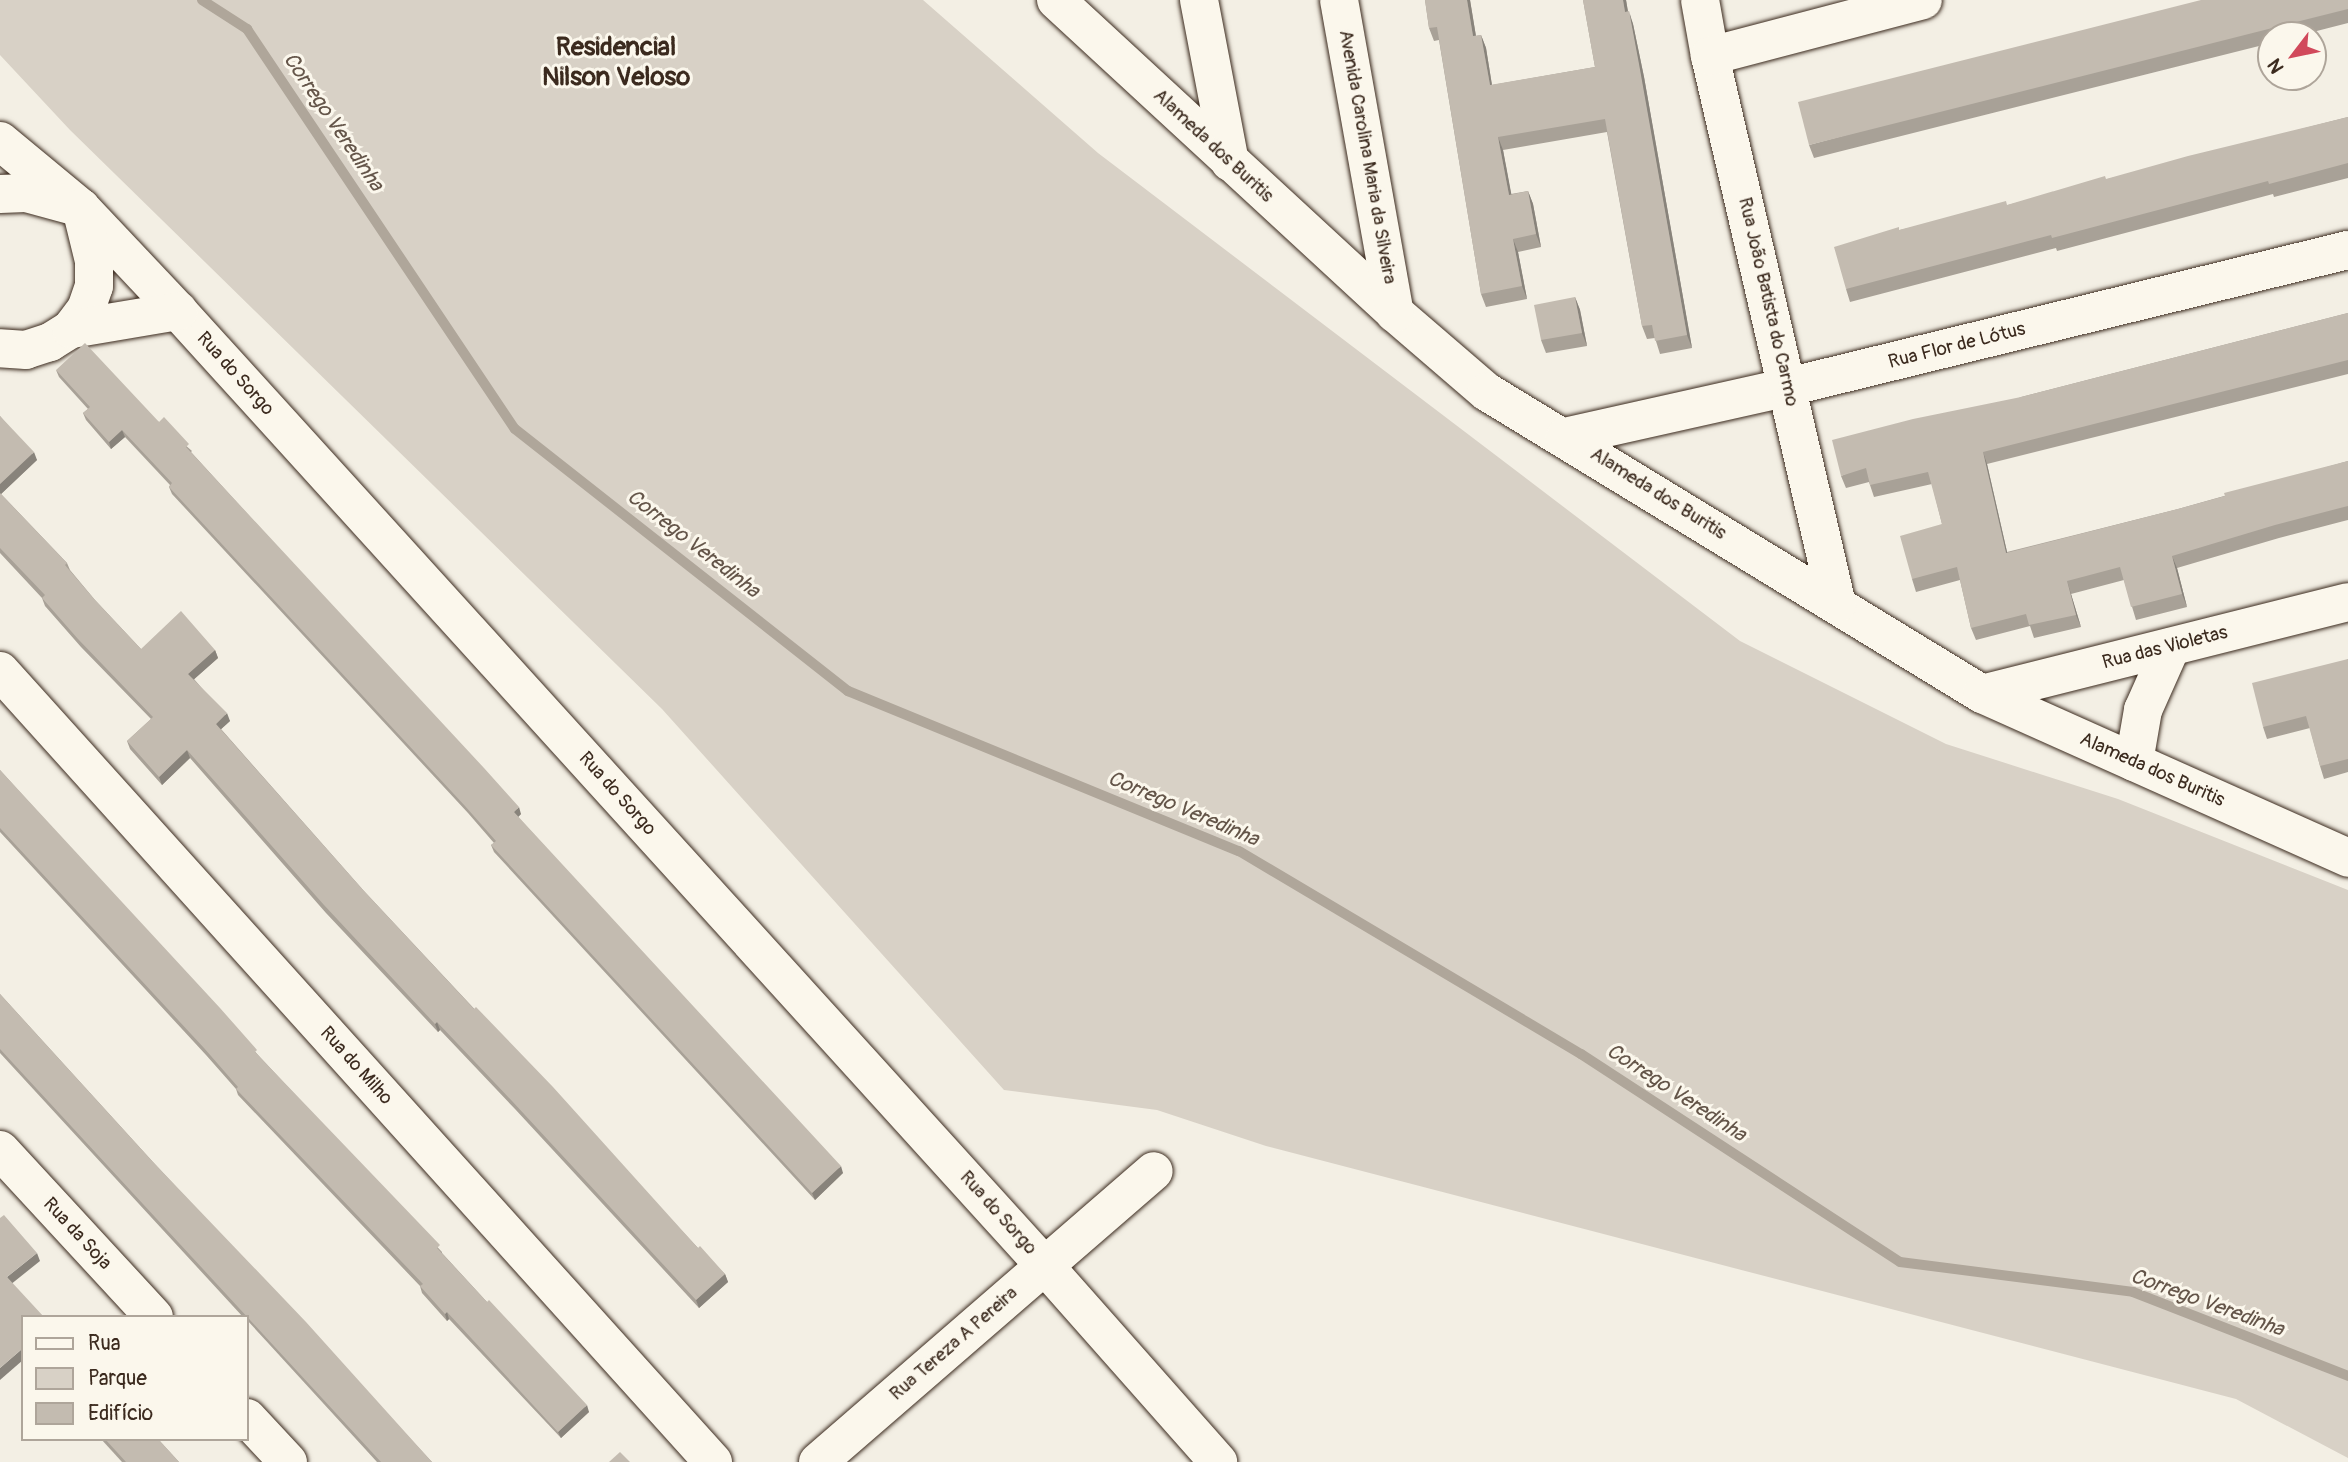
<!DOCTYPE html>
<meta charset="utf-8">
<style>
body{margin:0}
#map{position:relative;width:2348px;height:1462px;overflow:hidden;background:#f3efe4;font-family:Pangolin,sans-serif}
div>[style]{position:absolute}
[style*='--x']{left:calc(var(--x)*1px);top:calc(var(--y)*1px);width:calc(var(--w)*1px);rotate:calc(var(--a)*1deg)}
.green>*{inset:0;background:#d8d1c6}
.stream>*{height:10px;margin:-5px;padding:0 5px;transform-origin:5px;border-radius:5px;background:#afa69a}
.roads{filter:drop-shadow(0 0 2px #3b2a1e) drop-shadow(0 0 2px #3b2a1e)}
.street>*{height:38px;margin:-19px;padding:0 19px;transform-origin:19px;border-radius:19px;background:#fbf7ec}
.wall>*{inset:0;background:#a8a197}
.shaded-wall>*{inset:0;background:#88837b}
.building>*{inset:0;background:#c3bbb0}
span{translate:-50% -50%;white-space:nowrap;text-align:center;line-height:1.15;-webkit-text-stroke:6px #fbf7ec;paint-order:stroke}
.street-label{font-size:19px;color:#3b2a1e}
.water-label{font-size:21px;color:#645549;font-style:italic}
.district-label{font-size:26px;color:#3b2a1e;font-weight:700}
.legend{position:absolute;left:21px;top:1315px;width:228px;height:126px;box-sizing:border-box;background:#fbf7ec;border:2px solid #aea59a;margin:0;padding:9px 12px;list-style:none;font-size:21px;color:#3b2a1e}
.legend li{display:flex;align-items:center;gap:14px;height:35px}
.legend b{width:35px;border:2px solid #aea59a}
.north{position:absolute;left:2257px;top:21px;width:70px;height:70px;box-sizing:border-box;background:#fbf7ec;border:2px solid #aea59a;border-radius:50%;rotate:238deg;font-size:19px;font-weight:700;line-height:28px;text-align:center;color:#3b2a1e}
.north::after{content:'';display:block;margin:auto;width:24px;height:32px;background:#d1495b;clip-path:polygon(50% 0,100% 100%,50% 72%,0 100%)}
</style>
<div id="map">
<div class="green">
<i style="clip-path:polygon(0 0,923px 0,1098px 153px,1740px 641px,1946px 744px,2118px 799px,2348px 890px,2348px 1458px,2236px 1399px,1266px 1146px,1157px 1110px,1004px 1090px,662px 709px,70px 130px,0 55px)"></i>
</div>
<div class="stream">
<i style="--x:202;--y:0;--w:54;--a:32.8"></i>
<i style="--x:247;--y:29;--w:481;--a:56.2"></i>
<i style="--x:515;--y:429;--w:424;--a:38.2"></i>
<i style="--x:848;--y:691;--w:422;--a:22.3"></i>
<i style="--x:1239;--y:851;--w:398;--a:30.7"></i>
<i style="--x:1581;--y:1054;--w:381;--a:33.1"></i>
<i style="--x:1900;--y:1262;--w:235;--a:7.3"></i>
<i style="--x:2133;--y:1292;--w:231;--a:21.3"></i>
</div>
<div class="roads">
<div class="street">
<i style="--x:1056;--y:0;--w:461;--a:42.7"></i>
<i style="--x:1395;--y:313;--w:121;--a:40.7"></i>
<i style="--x:1487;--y:392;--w:580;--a:31.39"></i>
<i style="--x:1982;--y:694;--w:401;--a:24.1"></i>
<i style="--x:1199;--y:0;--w:165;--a:79.2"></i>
<i style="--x:1339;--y:0;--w:318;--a:79.9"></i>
<i style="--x:1700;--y:0;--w:57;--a:79.9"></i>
<i style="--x:1710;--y:56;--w:563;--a:76.97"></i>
<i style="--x:1710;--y:56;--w:220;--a:-14.7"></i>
<i style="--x:0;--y:141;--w:105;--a:39.6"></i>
<i style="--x:81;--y:208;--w:141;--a:46.7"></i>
<i style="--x:178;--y:311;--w:1288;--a:47.77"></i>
<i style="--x:1044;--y:1265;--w:263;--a:48.5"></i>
<i style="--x:0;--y:194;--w:26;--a:-2"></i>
<i style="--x:26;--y:193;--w:57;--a:15.3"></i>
<i style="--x:81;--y:208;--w:55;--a:76.2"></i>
<i style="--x:94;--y:261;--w:25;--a:90"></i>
<i style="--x:94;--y:286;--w:24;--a:109"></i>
<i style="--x:86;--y:309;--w:25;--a:127"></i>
<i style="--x:71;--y:329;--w:25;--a:148"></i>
<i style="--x:50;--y:342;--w:25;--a:162"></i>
<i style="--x:26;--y:350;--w:26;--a:-176"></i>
<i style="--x:71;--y:329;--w:109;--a:-9.5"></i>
<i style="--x:1565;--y:437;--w:229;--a:-12.6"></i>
<i style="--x:1788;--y:387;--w:577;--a:-13.75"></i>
<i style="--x:0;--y:671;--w:1065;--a:47.97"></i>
<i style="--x:1982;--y:694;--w:377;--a:-14.1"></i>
<i style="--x:2134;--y:762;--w:53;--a:-80.2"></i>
<i style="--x:2143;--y:710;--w:69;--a:-66"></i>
<i style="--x:0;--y:1150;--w:227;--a:47.3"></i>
<i style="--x:247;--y:1418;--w:60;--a:47"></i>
<i style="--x:818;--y:1462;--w:444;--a:-40.9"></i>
</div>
</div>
<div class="wall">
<i style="clip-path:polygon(1425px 0,1470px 0,1476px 36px,1481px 35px,1486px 48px,1492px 85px,1595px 67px,1583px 0,1626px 0,1628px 11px,1633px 24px,1644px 77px,1692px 348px,1660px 354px,1655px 338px,1647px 339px,1642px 326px,1607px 132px,1503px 150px,1511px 194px,1528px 191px,1533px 204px,1541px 247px,1518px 252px,1527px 299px,1486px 307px,1481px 294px,1439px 40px,1434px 41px,1429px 28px)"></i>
<i style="clip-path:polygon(2348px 0,2348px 23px,2301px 35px,2271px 35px,2271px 43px,1814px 158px,1809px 145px)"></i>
<i style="clip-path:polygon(2348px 117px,2348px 178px,2274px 197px,2273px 194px,2057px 251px,2056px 248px,1850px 302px,1846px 289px,1900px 230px,2008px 205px)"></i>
<i style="clip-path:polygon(1575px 297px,1580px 310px,1587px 346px,1546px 353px,1541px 340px)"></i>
<i style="clip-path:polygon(2348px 313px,2348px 374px,1987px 464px,2007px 552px,2178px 509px,2348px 461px,2348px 520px,2279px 538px,2177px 568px,2187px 607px,2136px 620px,2124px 580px,2071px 594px,2081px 627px,2034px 638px,2030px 626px,1976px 640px,1971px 628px,1960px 580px,1916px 592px,1912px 579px,1942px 524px,1932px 484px,1874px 497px,1869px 482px,1846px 488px,1841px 476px,2021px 397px)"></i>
<i style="clip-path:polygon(56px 370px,159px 422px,192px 451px,191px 452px,521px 814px,518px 817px,843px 1173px,815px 1200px,494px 852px,491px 845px,494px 843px,468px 813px,172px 494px,169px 487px,170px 485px,125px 437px,111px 449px,86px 420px,83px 413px,88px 409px,59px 377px)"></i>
<i style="clip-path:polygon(0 416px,37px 460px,1px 494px,67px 563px,70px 570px,95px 600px,141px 649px,215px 650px,218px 658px,194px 679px,230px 721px,221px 729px,364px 891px,698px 1248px,725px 1274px,728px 1282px,699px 1308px,515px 1109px,440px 1030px,438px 1032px,326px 913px,190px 758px,162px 785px,130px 749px,127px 741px,151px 719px,81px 647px,45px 606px,42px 598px,0 553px)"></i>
<i style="clip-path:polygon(2348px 659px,2348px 772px,2324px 779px,2320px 766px,2310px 728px,2267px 739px,2263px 727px)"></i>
<i style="clip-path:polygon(0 770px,259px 1056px,442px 1252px,442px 1253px,487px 1302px,589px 1412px,561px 1438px,449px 1319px,447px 1321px,422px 1293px,420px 1286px,238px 1095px,236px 1089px,206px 1055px,0 832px)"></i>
<i style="clip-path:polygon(0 994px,153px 1162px,432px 1462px,377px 1462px,247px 1320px,247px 1317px,243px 1317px,0 1053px)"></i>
<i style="clip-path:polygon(101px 1439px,158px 1439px,179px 1462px,122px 1462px)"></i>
</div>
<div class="shaded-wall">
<i style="clip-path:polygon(1467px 0,1470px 0,1478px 49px,1473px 36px)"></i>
<i style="clip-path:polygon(1623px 0,1626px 0,1630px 25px,1625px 12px)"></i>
<i style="clip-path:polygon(1629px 11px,1633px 24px,1644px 77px,1692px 348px,1687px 335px)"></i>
<i style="clip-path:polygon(1481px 35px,1486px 48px,1494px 98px,1490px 85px)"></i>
<i style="clip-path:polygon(1498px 137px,1503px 150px,1514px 208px,1509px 195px)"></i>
<i style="clip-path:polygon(1528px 191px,1533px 204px,1541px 247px,1536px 234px)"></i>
<i style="clip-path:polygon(1513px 239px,1518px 252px,1527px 299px,1522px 286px)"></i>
<i style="clip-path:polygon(1575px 297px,1580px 310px,1587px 346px,1582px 333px)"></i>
<i style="clip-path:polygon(122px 430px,125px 437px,111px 449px,109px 442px)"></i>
<i style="clip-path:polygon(34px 452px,37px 460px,0 495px,0 484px)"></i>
<i style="clip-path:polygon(1983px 452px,1987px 464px,2010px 565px,2006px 553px)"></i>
<i style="clip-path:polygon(2172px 556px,2177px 568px,2187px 607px,2182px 594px)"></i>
<i style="clip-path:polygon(2067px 581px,2071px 594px,2081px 627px,2076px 615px)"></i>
<i style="clip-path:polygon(215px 650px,218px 658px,191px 682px,188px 674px)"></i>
<i style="clip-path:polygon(227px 713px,230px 721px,218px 732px,216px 724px)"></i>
<i style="clip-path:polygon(187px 750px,190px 758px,162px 785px,159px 777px)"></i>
<i style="clip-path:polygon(519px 807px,521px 814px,516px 819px,514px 812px)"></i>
<i style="clip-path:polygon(437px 1022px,440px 1030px,438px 1032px,435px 1024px)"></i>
<i style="clip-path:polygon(841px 1166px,843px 1173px,815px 1200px,812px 1193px)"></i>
<i style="clip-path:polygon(37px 1253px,40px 1261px,10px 1285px,7px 1277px)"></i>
<i style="clip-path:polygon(725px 1274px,728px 1282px,699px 1308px,696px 1300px)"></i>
<i style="clip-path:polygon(447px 1312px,449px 1319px,447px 1321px,445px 1314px)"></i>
<i style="clip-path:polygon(22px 1349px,23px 1360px,0 1380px,0 1368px)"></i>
<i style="clip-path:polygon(587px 1405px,589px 1412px,561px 1438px,558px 1432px)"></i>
</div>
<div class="building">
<i style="clip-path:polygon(1425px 0,1467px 0,1473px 36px,1481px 35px,1490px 85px,1595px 67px,1583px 0,1623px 0,1625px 12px,1629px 11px,1639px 64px,1687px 335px,1655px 341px,1652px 325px,1642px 326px,1605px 119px,1498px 137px,1509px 195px,1528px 191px,1536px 234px,1513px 239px,1522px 286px,1481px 294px,1437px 27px,1429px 28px)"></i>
<i style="clip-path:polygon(2201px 0,2348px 0,2348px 9px,1809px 145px,1798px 102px)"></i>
<i style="clip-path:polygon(2348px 117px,2348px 163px,2269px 184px,2268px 181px,2052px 238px,2051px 235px,1846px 289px,1834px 247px,1899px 227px,1899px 230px,2006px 201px,2007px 205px,2105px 176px,2106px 179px,2188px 156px)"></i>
<i style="clip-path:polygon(1575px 297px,1582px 333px,1541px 340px,1534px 305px)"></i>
<i style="clip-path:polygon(2348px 313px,2348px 360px,1983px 452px,2006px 553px,2178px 509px,2225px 496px,2224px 493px,2348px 461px,2348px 506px,2275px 525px,2172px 556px,2182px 594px,2131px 607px,2120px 567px,2067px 581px,2076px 615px,2029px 625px,2026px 614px,1971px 628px,1957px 567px,1912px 579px,1900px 536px,1942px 524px,1928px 472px,1870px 485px,1866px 468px,1841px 476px,1832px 440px,1913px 419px,2021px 397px)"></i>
<i style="clip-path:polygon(85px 343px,159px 422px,164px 417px,189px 444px,186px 447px,484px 768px,519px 807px,514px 812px,841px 1166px,812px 1193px,491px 845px,496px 841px,465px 806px,169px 487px,172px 483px,122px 430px,109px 442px,83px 413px,90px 407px,56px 370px)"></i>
<i style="clip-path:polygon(0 416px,34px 452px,0 484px)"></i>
<i style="clip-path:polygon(0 493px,67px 563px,65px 565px,95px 600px,141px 649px,181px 611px,215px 650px,188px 674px,227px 713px,216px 724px,364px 891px,474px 1009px,476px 1007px,553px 1087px,698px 1248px,700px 1246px,725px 1274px,696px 1300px,512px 1101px,437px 1022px,435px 1024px,324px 905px,187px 750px,159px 777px,127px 741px,153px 717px,78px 639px,42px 598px,45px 595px,0 548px)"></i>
<i style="clip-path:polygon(2348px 659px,2348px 759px,2320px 766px,2306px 716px,2263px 727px,2252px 683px)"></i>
<i style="clip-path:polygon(0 770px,220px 1008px,257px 1050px,255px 1052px,440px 1245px,437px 1248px,487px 1302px,489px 1300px,587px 1405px,558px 1432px,447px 1312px,445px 1314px,420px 1286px,423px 1284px,236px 1089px,238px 1087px,204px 1048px,0 828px)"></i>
<i style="clip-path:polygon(0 994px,153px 1162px,306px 1322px,432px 1462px,381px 1462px,0 1049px)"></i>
<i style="clip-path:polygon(4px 1215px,37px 1253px,7px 1277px,44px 1317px,23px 1317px,23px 1350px,22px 1349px,0 1368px,0 1218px)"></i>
<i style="clip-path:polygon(105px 1439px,158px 1439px,179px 1462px,126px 1462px)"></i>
<i style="clip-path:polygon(620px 1452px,630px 1462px,609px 1462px)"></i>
</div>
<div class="street-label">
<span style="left:1213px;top:146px;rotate:43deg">Alameda dos Buritis</span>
<span style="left:1367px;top:157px;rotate:80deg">Avenida Carolina Maria da Silveira</span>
<span style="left:1768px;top:302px;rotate:77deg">Rua João Batista do Carmo</span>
<span style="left:1957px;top:346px;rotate:-14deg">Rua Flor de Lótus</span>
<span style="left:235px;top:374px;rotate:48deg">Rua do Sorgo</span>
<span style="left:1658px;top:494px;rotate:32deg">Alameda dos Buritis</span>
<span style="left:2165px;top:648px;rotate:-14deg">Rua das Violetas</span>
<span style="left:2152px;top:770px;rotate:24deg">Alameda dos Buritis</span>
<span style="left:617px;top:794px;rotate:48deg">Rua do Sorgo</span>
<span style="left:356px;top:1066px;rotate:48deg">Rua do Milho</span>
<span style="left:998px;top:1213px;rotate:48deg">Rua do Sorgo</span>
<span style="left:77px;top:1234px;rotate:47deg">Rua da Soja</span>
<span style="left:954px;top:1344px;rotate:-41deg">Rua Tereza A Pereira</span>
</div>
<div class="water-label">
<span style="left:333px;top:122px;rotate:56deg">Corrego Veredinha</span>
<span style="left:693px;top:544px;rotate:38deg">Corrego Veredinha</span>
<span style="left:1183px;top:809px;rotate:23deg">Corrego Veredinha</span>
<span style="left:1676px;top:1093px;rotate:33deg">Corrego Veredinha</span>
<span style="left:2207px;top:1303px;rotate:20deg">Corrego Veredinha</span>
</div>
<div class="district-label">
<span style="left:616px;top:63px">Residencial<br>Nilson Veloso</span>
</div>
<ul class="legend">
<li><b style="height:9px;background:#fbf7ec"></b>Rua</li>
<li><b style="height:19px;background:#d8d1c6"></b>Parque</li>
<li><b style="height:19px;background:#c3bbb0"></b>Edifício</li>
</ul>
<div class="north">N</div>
</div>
